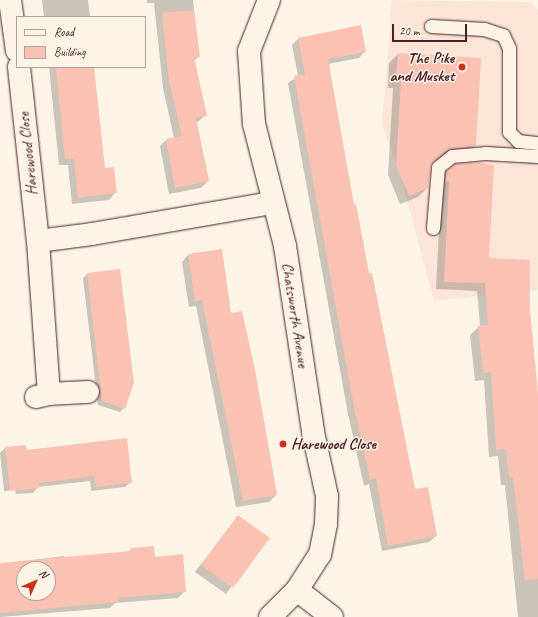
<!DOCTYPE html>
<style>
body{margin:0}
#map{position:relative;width:538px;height:617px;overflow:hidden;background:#fcf5e5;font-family:Caveat,sans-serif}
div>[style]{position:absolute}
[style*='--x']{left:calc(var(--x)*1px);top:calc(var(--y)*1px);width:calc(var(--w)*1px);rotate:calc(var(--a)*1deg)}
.built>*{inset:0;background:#fce5d6}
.shadow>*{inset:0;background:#0003}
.building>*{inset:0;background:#fbc1b2}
.roads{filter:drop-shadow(0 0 1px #4a1f2b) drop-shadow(0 0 1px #4a1f2b)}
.lane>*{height:13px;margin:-6.5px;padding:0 6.5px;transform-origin:6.5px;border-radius:6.5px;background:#fcf5e5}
.street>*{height:22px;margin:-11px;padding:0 11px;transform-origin:11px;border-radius:11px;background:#fcf5e5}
.dots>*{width:11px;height:11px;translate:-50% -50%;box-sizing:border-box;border:2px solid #fcf5e5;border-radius:50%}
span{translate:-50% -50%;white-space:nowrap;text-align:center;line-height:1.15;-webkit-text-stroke:3px #fcf5e5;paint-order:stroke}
.poi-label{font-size:16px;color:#4a1f2b;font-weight:700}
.right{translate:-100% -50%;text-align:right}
.left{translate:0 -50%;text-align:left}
.street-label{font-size:16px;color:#4a1f2b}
.legend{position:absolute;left:16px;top:16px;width:130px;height:52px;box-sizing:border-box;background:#fcf5e5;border:1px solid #b59f9b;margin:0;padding:5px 7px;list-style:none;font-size:12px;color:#4a1f2b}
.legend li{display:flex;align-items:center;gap:8px;height:20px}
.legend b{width:20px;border:1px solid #b59f9b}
.north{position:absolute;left:16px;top:561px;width:40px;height:40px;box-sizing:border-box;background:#fcf5e5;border:1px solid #b59f9b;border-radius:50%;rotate:45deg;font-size:11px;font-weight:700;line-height:16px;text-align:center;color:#4a1f2b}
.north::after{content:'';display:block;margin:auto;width:14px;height:18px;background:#c8321e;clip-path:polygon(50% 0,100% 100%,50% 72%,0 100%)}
.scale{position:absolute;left:392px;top:24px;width:75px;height:18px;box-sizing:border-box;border:2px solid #4a1f2b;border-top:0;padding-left:5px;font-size:12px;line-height:14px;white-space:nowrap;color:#4a1f2b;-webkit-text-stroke:3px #fcf5e5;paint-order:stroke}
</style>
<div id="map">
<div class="built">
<i style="clip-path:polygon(392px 0,530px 2px,538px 9px,538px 290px,434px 301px,400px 174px,382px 125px)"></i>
</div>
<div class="shadow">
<i style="clip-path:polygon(42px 0,88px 0,90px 17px,44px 17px)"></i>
<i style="clip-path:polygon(147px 0,193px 0,199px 56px,194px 61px,206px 115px,196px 123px,208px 181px,201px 188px,169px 194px,160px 146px,166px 140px,174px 138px,163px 88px,154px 3px,147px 3px)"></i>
<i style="clip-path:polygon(298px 39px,365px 51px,359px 58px,328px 64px,353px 206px,414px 490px,436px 536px,429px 542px,382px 551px,369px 484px,364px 486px,348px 414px,288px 83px,298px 76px,292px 45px)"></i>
<i style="clip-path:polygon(398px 54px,475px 145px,466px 154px,441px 157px,430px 165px,427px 188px,418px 197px,400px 204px,388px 175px,393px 88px,388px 88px,389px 63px)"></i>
<i style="clip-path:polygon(49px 67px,93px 67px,104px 169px,115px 193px,109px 200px,72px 204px,68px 165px,59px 165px)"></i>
<i style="clip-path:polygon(446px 172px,488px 259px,529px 261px,530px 324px,538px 403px,538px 617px,518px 617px,505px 485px,501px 485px,498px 456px,489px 457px,484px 380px,475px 381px,470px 335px,480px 326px,477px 291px,436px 289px,441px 188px,438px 180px)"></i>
<i style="clip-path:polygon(188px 255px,230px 314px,276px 495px,269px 502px,236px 507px,196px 306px,189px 307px,182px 262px)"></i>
<i style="clip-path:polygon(120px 270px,124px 408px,120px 412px,98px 405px,83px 278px,87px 274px)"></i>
<i style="clip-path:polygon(26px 446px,26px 451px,131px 482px,125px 487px,91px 491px,90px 481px,38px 487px,33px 493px,16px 494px,15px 490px,4px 491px,0 453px,5px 448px)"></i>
<i style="clip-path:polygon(238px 516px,268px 538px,226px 594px,195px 572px)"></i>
<i style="clip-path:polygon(evenodd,131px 549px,154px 558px,185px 591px,178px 598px,115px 603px,110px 608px,0 617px,0 564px,64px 556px,64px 559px,128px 553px,131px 549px,24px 569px,48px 569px,48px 593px,24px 593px,24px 569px)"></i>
</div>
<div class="building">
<i style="clip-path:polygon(194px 10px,200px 57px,194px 57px,207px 116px,196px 118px,209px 181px,175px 188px,166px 139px,182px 136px,169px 81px,162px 13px)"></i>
<i style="clip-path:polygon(361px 25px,366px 52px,328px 59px,354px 205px,356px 204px,369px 273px,372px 273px,415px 489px,428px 487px,437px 536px,388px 546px,376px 478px,370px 480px,354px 407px,294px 76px,305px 74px,298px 38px)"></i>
<i style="clip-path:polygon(398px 53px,481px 58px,476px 146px,447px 150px,431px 164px,428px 188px,409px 196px,396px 165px,401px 80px,396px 80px)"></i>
<i style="clip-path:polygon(56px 67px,94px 67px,105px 168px,114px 167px,117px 193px,78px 198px,74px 159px,65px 159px)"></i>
<i style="clip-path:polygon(475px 162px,494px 165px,489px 258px,530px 260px,529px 299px,538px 394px,538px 579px,525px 580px,513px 477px,509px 478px,506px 449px,496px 450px,491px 372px,483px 373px,478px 326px,488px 325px,485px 283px,444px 282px,449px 181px,445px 182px,446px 171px,455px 164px)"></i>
<i style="clip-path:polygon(222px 249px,231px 313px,242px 311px,256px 375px,277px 495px,243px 501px,202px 300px,195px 301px,188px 254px)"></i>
<i style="clip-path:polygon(120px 269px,134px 383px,125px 409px,102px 401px,87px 273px)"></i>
<i style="clip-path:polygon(127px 438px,132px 483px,96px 487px,94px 476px,39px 483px,39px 488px,10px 491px,5px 447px,26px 445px,27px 450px)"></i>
<i style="clip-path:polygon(238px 515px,270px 538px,233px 588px,201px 565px)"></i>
<i style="clip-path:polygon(evenodd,154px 546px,155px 557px,183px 554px,186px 592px,117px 598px,118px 602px,0 613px,0 563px,131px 551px,131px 548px,154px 546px,24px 569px,48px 569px,48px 593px,24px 593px,24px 569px)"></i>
</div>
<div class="roads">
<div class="lane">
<i style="--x:431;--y:26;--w:53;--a:3.2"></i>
<i style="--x:484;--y:29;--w:20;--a:18"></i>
<i style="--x:503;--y:35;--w:14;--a:65"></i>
<i style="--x:509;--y:48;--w:84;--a:90"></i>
<i style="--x:509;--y:132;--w:13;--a:45"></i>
<i style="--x:518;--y:141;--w:20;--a:6"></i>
<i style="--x:433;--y:228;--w:61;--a:-85.3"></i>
<i style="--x:438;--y:167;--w:18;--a:-38"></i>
<i style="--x:452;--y:156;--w:33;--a:-5"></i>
<i style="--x:485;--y:153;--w:53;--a:3.2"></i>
</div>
<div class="street">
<i style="--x:10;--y:0;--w:51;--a:82.2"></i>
<i style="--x:269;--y:0;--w:55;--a:111.4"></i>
<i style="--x:249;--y:51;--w:73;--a:86.1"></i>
<i style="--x:254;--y:124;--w:126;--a:75.7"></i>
<i style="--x:285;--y:246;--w:188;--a:81.4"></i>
<i style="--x:313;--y:432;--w:66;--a:77.7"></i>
<i style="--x:327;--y:496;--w:28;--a:92"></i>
<i style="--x:326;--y:524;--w:31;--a:101"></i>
<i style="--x:320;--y:554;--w:43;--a:122.6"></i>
<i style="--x:297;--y:590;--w:38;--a:135"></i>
<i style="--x:19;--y:67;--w:175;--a:83.8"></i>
<i style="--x:38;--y:241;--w:153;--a:85.9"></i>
<i style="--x:38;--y:241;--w:54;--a:-7.4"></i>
<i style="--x:92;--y:234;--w:183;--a:-9.8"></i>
<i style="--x:36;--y:397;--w:13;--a:-13"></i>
<i style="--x:49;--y:394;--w:39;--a:-3"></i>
<i style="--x:297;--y:590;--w:44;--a:37.6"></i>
</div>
</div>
<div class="dots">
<i style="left:462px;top:67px;background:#c8321e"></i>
<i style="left:283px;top:444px;background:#c8321e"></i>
</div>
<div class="poi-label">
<span class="right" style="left:454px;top:67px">The Pike<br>and Musket</span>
<span class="left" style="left:291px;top:444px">Harewood Close</span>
</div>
<div class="street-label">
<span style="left:28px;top:154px;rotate:-96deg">Harewood Close</span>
<span style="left:295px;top:315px;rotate:81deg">Chatsworth Avenue</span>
</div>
<ul class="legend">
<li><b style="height:5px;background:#fcf5e5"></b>Road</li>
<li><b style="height:11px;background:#fbc1b2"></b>Building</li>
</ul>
<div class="north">N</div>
<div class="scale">20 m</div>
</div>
